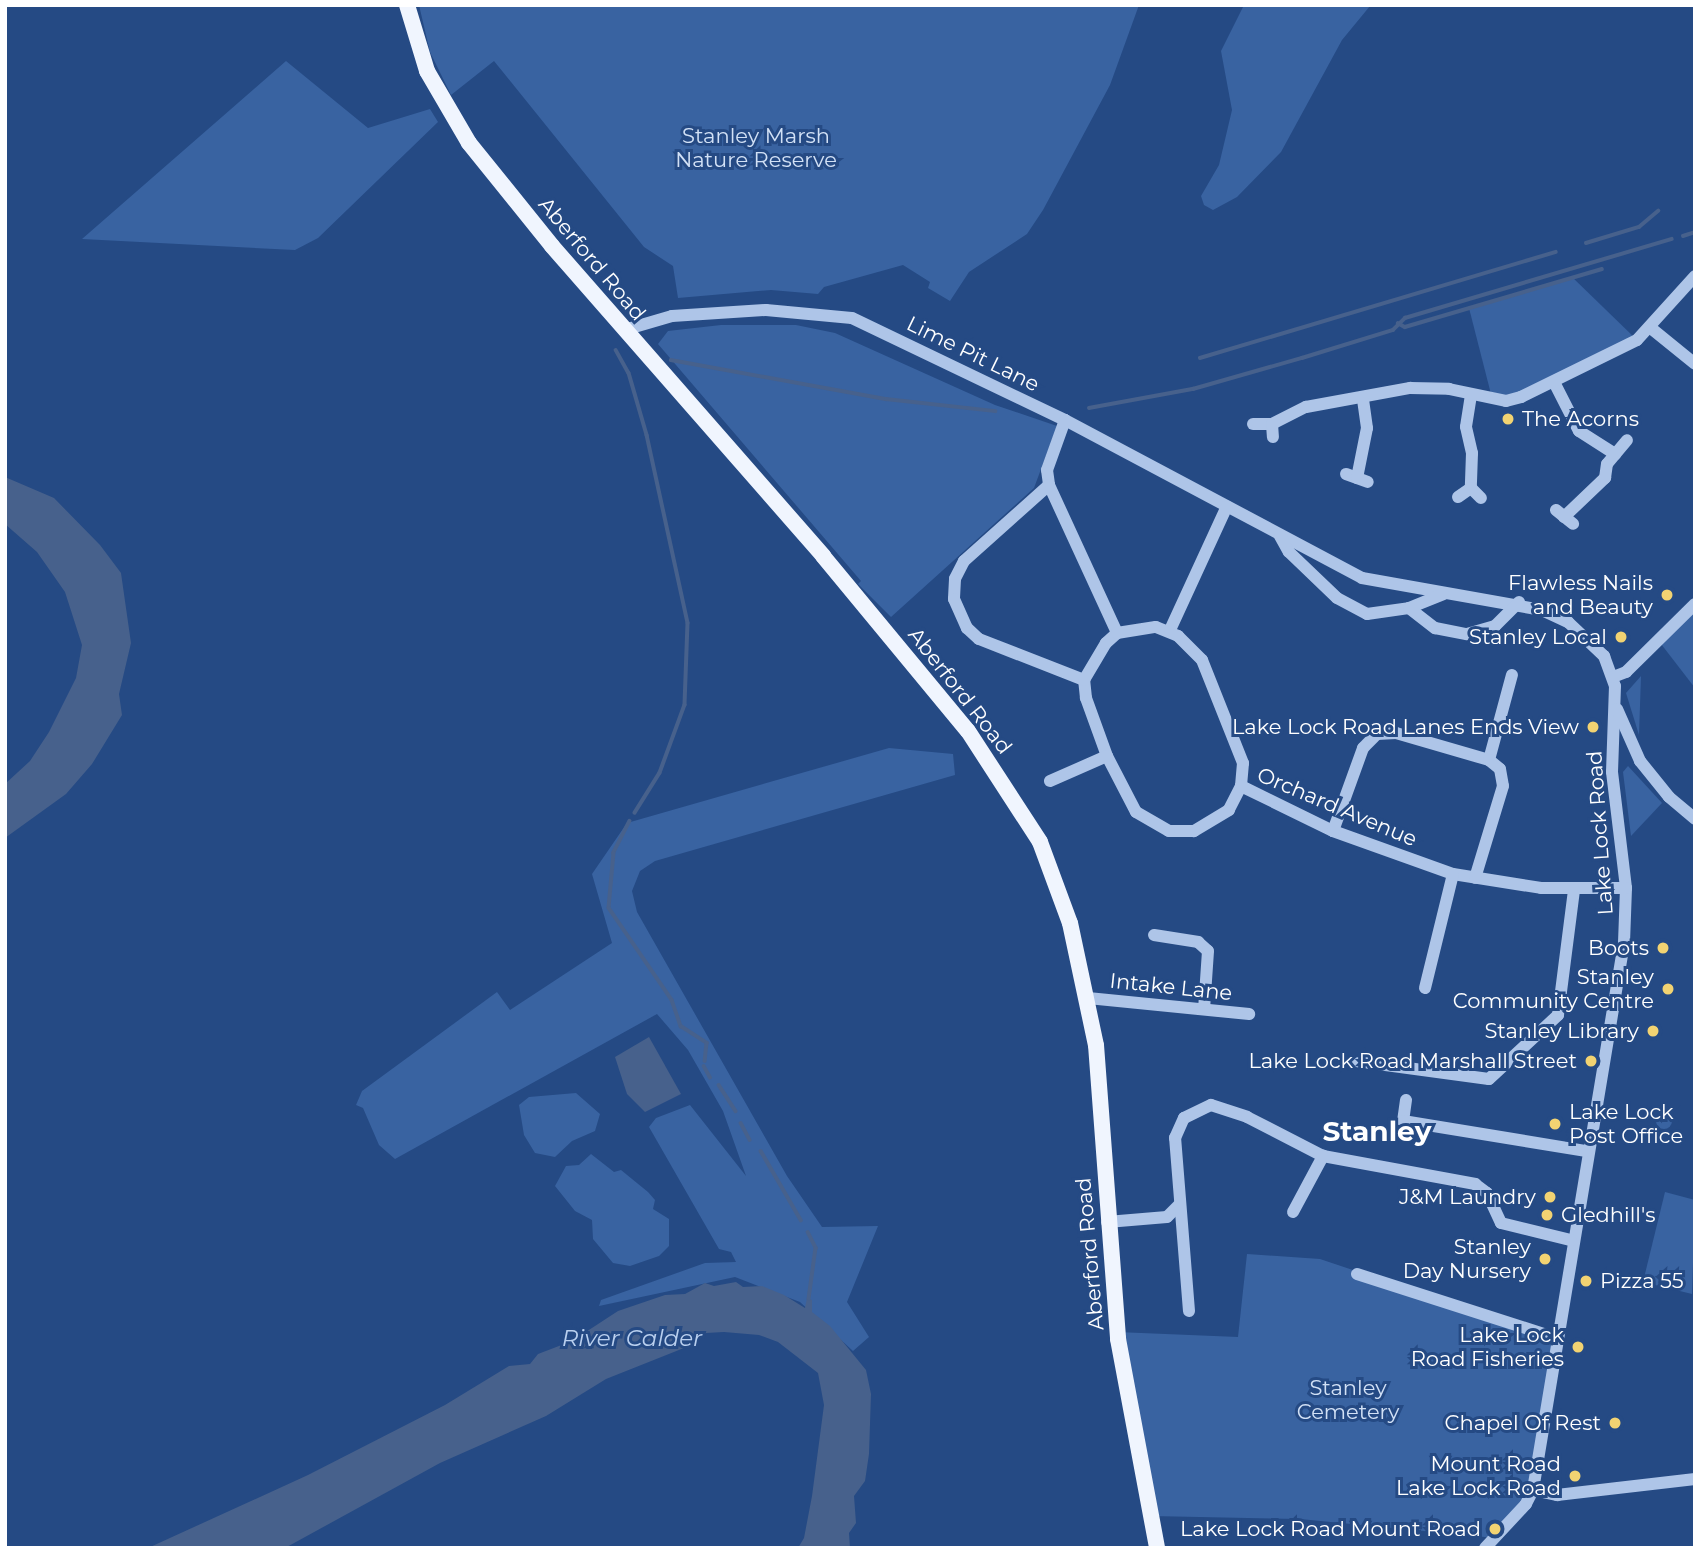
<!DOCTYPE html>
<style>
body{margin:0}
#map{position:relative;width:1700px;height:1553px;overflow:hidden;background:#254a84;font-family:Montserrat,sans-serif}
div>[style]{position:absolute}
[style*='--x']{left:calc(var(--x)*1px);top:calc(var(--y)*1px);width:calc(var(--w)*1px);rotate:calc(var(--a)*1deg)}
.green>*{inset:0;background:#3963a1}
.round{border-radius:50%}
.water>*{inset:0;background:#47618c}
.stream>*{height:3.5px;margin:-1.75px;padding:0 1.75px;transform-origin:1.75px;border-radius:1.75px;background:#47618c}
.minor>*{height:12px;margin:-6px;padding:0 6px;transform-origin:6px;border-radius:6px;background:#aec5e8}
.major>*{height:16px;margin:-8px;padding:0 8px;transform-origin:8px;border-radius:8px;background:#f0f5fe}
.dots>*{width:19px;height:19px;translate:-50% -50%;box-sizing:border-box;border:4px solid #254a84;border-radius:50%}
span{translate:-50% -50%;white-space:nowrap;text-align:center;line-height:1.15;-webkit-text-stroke:6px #254a84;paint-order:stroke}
.park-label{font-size:21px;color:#d2e1f6}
.street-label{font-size:21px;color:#fff}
.poi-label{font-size:21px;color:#fff}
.left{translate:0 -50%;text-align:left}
.right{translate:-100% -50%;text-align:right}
.water-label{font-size:23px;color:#bad0ef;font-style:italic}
.district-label{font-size:28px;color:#fff;font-weight:700}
.frame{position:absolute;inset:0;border:7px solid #fff;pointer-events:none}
</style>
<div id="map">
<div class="green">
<i style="clip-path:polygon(419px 5px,1139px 5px,1110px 85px,1043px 210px,1027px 234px,969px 272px,950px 301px,928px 288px,930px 282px,903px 265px,824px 287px,818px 294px,771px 290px,678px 298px,673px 266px,644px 247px,494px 61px,451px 95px,430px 52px)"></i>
<i style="clip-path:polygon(1244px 5px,1370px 6px,1342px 40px,1281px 152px,1237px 197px,1213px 210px,1204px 205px,1201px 196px,1219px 165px,1232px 110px,1221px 51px)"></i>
<i style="clip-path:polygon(286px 61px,368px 128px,430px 109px,438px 122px,318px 238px,295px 250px,82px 239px)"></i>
<i style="clip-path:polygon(1572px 277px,1637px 340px,1540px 390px,1492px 398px,1469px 308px)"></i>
<i style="clip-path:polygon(721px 325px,796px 325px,835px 333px,995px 405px,1057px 426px,1034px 488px,891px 617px,858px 584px,861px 581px,658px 344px,668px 331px)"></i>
<i style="clip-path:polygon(1695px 604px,1695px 688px,1658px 640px)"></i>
<i style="clip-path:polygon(1641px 676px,1639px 735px,1626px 693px)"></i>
<i style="clip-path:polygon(889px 748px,953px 754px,955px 775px,655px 861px,640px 871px,632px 891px,637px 912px,787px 1176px,822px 1227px,878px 1226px,847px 1302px,869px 1337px,853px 1351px,800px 1302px,735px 1277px,599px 1306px,601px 1300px,705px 1263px,736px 1262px,731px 1252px,719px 1249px,649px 1127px,656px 1118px,690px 1105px,746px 1176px,723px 1111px,688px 1050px,657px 1014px,395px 1159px,379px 1145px,363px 1108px,356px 1105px,362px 1091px,497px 992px,510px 1010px,612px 943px,592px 874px,627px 823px)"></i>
<i style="clip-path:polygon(1628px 766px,1662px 803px,1631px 836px,1623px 772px)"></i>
<i style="clip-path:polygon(576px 1093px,600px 1114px,595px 1131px,572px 1141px,555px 1157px,535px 1153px,524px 1135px,519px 1105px,529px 1097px)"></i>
<i class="round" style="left:1656px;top:1113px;width:16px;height:16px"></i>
<i style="clip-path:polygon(591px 1154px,614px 1172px,621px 1170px,648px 1192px,655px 1200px,653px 1209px,669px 1219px,669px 1246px,659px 1256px,630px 1266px,613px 1263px,593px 1239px,592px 1220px,575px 1211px,555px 1186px,566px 1166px,579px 1165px)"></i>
<i style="clip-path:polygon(1665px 1192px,1695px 1200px,1692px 1294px,1643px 1282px)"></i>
<i style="clip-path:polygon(1247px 1254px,1320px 1259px,1556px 1338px,1533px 1490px,1495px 1538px,1300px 1519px,1151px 1516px,1117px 1332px,1238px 1337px)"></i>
</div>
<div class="water">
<i style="clip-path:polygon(5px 477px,54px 498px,100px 545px,121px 573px,131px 643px,119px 694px,122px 715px,92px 764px,66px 794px,5px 838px,5px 784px,30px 761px,49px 732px,76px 678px,82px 645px,65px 592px,37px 552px,5px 524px)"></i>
<i style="clip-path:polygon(649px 1037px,681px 1094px,645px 1112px,627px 1094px,615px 1057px)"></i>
<i style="clip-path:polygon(736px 1282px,743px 1287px,762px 1286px,784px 1295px,805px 1308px,807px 1298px,812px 1300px,812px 1312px,830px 1326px,866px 1370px,871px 1394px,869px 1454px,865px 1481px,854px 1496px,856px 1523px,849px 1533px,850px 1548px,798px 1548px,804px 1538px,812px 1496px,824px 1405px,818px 1373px,778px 1342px,759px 1335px,724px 1332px,706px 1333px,689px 1346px,606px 1379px,546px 1416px,440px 1463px,285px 1548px,148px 1548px,308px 1475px,445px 1405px,509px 1366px,530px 1364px,538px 1354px,572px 1341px,618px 1311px,665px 1295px,685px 1294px,705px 1283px,714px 1286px)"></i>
</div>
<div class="stream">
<i style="--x:1683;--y:236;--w:13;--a:-18"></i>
<i style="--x:1586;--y:243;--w:55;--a:-16.8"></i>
<i style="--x:1639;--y:227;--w:25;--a:-40"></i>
<i style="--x:1398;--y:323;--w:8;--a:30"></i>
<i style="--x:1405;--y:327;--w:205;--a:-16.4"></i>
<i style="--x:616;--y:350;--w:26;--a:61"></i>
<i style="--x:629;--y:373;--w:65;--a:73.8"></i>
<i style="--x:647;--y:435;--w:192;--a:77.7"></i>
<i style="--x:688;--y:623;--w:82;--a:92.1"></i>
<i style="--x:685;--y:705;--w:72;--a:110.2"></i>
<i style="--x:660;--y:773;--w:47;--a:122"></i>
<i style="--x:1200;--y:358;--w:371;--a:-16.6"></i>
<i style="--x:671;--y:360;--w:219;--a:10.3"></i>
<i style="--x:886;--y:399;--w:110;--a:6.3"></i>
<i style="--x:1089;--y:408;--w:106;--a:-10.4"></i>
<i style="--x:1193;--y:389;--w:113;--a:-15.9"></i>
<i style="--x:1302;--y:358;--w:95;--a:-17.1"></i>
<i style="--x:1393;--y:330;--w:17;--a:-45"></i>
<i style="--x:1405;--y:318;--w:278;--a:-16.5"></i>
<i style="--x:630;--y:821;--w:36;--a:117"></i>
<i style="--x:614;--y:853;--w:55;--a:95.2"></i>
<i style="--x:609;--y:908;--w:112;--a:55.6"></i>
<i style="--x:672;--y:1000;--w:28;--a:71"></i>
<i style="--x:681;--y:1026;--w:31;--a:33"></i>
<i style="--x:707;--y:1043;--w:18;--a:96"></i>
<i style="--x:704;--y:1066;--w:13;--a:61"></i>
<i style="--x:719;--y:1085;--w:31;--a:57"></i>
<i style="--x:741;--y:1123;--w:19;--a:62"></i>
<i style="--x:761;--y:1151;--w:80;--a:59.9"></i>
<i style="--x:808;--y:1232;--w:18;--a:63"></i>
<i style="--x:816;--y:1248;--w:51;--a:97.8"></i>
</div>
<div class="minor">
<i style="--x:1652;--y:329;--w:55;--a:39.1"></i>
<i style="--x:624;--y:330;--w:50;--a:-16.3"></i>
<i style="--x:672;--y:316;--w:94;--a:-3.7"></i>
<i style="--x:766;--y:310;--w:86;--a:5.3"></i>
<i style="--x:852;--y:318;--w:236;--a:25.6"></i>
<i style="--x:1065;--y:420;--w:336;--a:28"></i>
<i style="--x:1362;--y:578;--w:183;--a:10.1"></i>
<i style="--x:1542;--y:610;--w:29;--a:25"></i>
<i style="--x:1568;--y:622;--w:50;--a:43.4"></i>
<i style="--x:1604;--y:656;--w:32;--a:70"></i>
<i style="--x:1615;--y:686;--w:86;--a:92"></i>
<i style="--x:1612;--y:772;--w:117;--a:83.1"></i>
<i style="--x:1626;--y:888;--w:55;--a:92.1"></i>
<i style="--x:1624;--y:943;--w:555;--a:99.45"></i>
<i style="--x:1533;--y:1490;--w:16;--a:117"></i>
<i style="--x:1526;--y:1504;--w:60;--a:133"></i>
<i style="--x:1554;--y:382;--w:55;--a:63"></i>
<i style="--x:1579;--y:431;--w:43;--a:32.6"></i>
<i style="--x:1471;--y:395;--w:32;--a:99"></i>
<i style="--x:1466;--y:427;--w:27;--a:77"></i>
<i style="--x:1472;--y:453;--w:35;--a:92"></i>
<i style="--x:1065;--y:420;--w:53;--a:109.8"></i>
<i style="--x:1047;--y:470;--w:15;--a:82"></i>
<i style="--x:1049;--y:485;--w:163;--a:65.3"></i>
<i style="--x:1253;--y:424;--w:19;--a:0"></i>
<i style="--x:1272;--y:424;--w:13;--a:86"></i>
<i style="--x:1272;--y:424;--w:38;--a:-27"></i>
<i style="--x:1306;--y:407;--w:106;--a:-10.4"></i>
<i style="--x:1410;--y:388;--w:39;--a:1"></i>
<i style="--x:1449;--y:389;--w:58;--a:11.9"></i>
<i style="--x:1506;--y:401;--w:16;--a:-15"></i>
<i style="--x:1521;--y:397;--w:129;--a:-26.2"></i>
<i style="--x:1637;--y:340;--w:86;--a:-47.8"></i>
<i style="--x:1346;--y:474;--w:23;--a:20"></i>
<i style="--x:1357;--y:478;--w:51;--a:-78.7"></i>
<i style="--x:1367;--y:428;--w:30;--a:-98"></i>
<i style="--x:1049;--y:485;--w:114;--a:138.2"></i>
<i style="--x:964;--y:561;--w:20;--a:117"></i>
<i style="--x:955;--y:579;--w:20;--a:93"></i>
<i style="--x:954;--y:599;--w:32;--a:66"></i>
<i style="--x:967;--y:628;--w:16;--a:43"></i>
<i style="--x:979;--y:639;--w:113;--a:21.3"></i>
<i style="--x:1458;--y:497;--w:16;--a:-35"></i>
<i style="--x:1471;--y:488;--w:14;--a:45"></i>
<i style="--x:1556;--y:510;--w:22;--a:39"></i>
<i style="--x:1564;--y:517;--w:57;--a:-43.6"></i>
<i style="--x:1605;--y:478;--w:14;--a:-82"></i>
<i style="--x:1607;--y:464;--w:31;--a:-50"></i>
<i style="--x:1280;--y:536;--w:18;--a:61"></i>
<i style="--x:1289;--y:552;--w:66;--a:43.8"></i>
<i style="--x:1337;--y:598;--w:34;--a:28"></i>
<i style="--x:1367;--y:614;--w:42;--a:-8.1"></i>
<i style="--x:1409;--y:608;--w:37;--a:-22"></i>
<i style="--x:1409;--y:608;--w:33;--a:38"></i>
<i style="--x:1435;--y:628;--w:33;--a:11"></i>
<i style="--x:1467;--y:634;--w:29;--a:-16"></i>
<i style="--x:1495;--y:626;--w:34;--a:-45"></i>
<i style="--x:1156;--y:627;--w:24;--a:22"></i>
<i style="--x:1178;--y:636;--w:34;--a:45"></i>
<i style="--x:1202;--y:660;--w:111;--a:68.3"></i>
<i style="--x:1243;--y:763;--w:23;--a:95"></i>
<i style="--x:1241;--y:786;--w:27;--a:117"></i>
<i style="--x:1229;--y:810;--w:41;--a:149"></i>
<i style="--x:1194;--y:831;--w:25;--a:180"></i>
<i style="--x:1169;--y:831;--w:38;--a:-150"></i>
<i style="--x:1136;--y:812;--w:63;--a:-117.4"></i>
<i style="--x:1107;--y:756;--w:62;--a:-109.9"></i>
<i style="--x:1086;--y:698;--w:18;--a:-96"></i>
<i style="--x:1084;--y:680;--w:43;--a:-59.3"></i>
<i style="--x:1106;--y:643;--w:15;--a:-42"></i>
<i style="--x:1117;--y:633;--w:39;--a:-9"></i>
<i style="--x:1170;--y:630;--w:136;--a:-65.3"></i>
<i style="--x:1613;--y:677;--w:14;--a:-21"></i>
<i style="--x:1626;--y:672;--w:97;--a:-44.6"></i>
<i style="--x:1617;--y:709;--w:57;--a:66.1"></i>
<i style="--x:1640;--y:761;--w:46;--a:51.1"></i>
<i style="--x:1669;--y:797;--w:34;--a:40"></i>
<i style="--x:1489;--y:760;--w:88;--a:-74.9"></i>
<i style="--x:1050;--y:781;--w:62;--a:-23.7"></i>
<i style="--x:1241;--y:786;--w:102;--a:26.1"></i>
<i style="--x:1333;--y:831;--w:127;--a:19.7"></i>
<i style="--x:1453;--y:874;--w:89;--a:9"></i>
<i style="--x:1541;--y:888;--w:85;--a:0"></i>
<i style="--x:1333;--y:831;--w:88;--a:-70.1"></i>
<i style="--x:1363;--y:748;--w:20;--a:-45"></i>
<i style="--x:1377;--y:734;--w:19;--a:-3"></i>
<i style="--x:1396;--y:733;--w:97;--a:16.2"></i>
<i style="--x:1489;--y:760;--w:14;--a:39"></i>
<i style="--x:1500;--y:769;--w:17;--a:80"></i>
<i style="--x:1503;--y:786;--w:96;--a:106.9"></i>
<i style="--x:1154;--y:935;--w:45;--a:9"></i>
<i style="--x:1198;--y:942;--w:13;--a:42"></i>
<i style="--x:1208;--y:951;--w:58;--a:93.9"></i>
<i style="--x:1425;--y:988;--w:117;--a:-76.2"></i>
<i style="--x:1088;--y:998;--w:162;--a:5.7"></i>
<i style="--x:1356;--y:1061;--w:134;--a:7.7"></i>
<i style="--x:1489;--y:1079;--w:94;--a:-42.8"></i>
<i style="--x:1558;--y:1015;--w:126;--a:-82.7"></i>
<i style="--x:1406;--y:1100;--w:21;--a:98"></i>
<i style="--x:1403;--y:1121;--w:186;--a:9.3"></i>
<i style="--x:1293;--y:1212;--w:64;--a:-61.8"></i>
<i style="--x:1107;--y:1222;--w:60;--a:-4.8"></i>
<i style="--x:1167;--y:1217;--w:18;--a:-45"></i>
<i style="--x:1357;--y:1274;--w:209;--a:17.8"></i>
<i style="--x:1189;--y:1311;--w:174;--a:-94.6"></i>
<i style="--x:1175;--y:1138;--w:22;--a:-66"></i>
<i style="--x:1184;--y:1118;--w:30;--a:-26"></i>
<i style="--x:1211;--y:1105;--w:38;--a:18"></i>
<i style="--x:1247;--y:1117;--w:85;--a:27.2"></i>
<i style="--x:1323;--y:1156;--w:155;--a:10.4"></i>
<i style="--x:1475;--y:1184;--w:15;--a:37"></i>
<i style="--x:1487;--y:1193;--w:33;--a:65"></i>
<i style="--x:1501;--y:1223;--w:72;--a:13.7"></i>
<i style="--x:1533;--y:1490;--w:25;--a:12"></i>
<i style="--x:1557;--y:1495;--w:139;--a:-6.6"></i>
</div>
<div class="major">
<i style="--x:407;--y:5;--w:69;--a:73.1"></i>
<i style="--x:427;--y:71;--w:83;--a:59.7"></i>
<i style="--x:469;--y:143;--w:132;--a:51.1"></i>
<i style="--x:552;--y:246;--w:412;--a:48.8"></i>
<i style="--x:823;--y:556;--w:227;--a:50.4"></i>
<i style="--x:968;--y:731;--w:132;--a:57"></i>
<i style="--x:1040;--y:842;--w:86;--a:69.7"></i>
<i style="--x:1070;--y:923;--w:125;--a:78"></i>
<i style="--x:1096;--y:1045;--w:295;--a:85.7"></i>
<i style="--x:1118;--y:1339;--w:213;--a:79.4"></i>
</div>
<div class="dots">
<i style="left:1508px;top:419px;background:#f2d372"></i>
<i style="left:1667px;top:595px;background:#f2d372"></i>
<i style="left:1621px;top:637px;background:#f2d372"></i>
<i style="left:1593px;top:727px;background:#f2d372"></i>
<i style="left:1663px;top:948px;background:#f2d372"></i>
<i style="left:1668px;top:989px;background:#f2d372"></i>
<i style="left:1653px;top:1031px;background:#f2d372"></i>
<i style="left:1591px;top:1061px;background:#f2d372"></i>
<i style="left:1555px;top:1124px;background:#f2d372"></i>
<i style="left:1550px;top:1197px;background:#f2d372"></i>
<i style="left:1547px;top:1215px;background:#f2d372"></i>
<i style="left:1545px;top:1259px;background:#f2d372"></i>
<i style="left:1586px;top:1281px;background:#f2d372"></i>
<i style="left:1578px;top:1347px;background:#f2d372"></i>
<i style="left:1615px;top:1423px;background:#f2d372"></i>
<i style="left:1575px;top:1476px;background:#f2d372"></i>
<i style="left:1495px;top:1529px;background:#f2d372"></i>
</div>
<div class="park-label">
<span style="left:756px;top:148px">Stanley Marsh<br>Nature Reserve</span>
<span style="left:1348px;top:1400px">Stanley<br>Cemetery</span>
</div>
<div class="street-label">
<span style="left:592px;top:259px;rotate:50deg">Aberford Road</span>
<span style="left:973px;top:354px;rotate:26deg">Lime Pit Lane</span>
<span style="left:960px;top:691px;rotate:52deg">Aberford Road</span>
<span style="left:1337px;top:807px;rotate:23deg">Orchard Avenue</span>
<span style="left:1600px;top:833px;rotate:-94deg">Lake Lock Road</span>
<span style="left:1171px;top:987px;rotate:6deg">Intake Lane</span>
<span style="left:1090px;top:1254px;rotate:-95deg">Aberford Road</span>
</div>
<div class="poi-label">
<span class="left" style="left:1522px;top:419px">The Acorns</span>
<span class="right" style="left:1653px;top:595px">Flawless Nails<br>and Beauty</span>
<span class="right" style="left:1607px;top:637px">Stanley Local</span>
<span class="right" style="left:1579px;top:727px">Lake Lock Road Lanes Ends View</span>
<span class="right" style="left:1649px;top:948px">Boots</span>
<span class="right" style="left:1654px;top:989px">Stanley<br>Community Centre</span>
<span class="right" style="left:1639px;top:1031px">Stanley Library</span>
<span class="right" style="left:1577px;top:1061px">Lake Lock Road Marshall Street</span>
<span class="left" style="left:1569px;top:1124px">Lake Lock<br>Post Office</span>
<span class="right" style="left:1536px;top:1197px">J&amp;M Laundry</span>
<span class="left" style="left:1561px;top:1215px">Gledhill's</span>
<span class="right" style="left:1531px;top:1259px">Stanley<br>Day Nursery</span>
<span class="left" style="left:1600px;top:1281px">Pizza 55</span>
<span class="right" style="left:1564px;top:1347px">Lake Lock<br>Road Fisheries</span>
<span class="right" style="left:1601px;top:1423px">Chapel Of Rest</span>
<span class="right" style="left:1561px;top:1476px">Mount Road<br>Lake Lock Road</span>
<span class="right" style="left:1481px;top:1529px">Lake Lock Road Mount Road</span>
</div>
<div class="water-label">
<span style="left:632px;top:1338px">River Calder</span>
</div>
<div class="district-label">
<span style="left:1377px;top:1131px">Stanley</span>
</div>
<div class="frame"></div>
</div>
